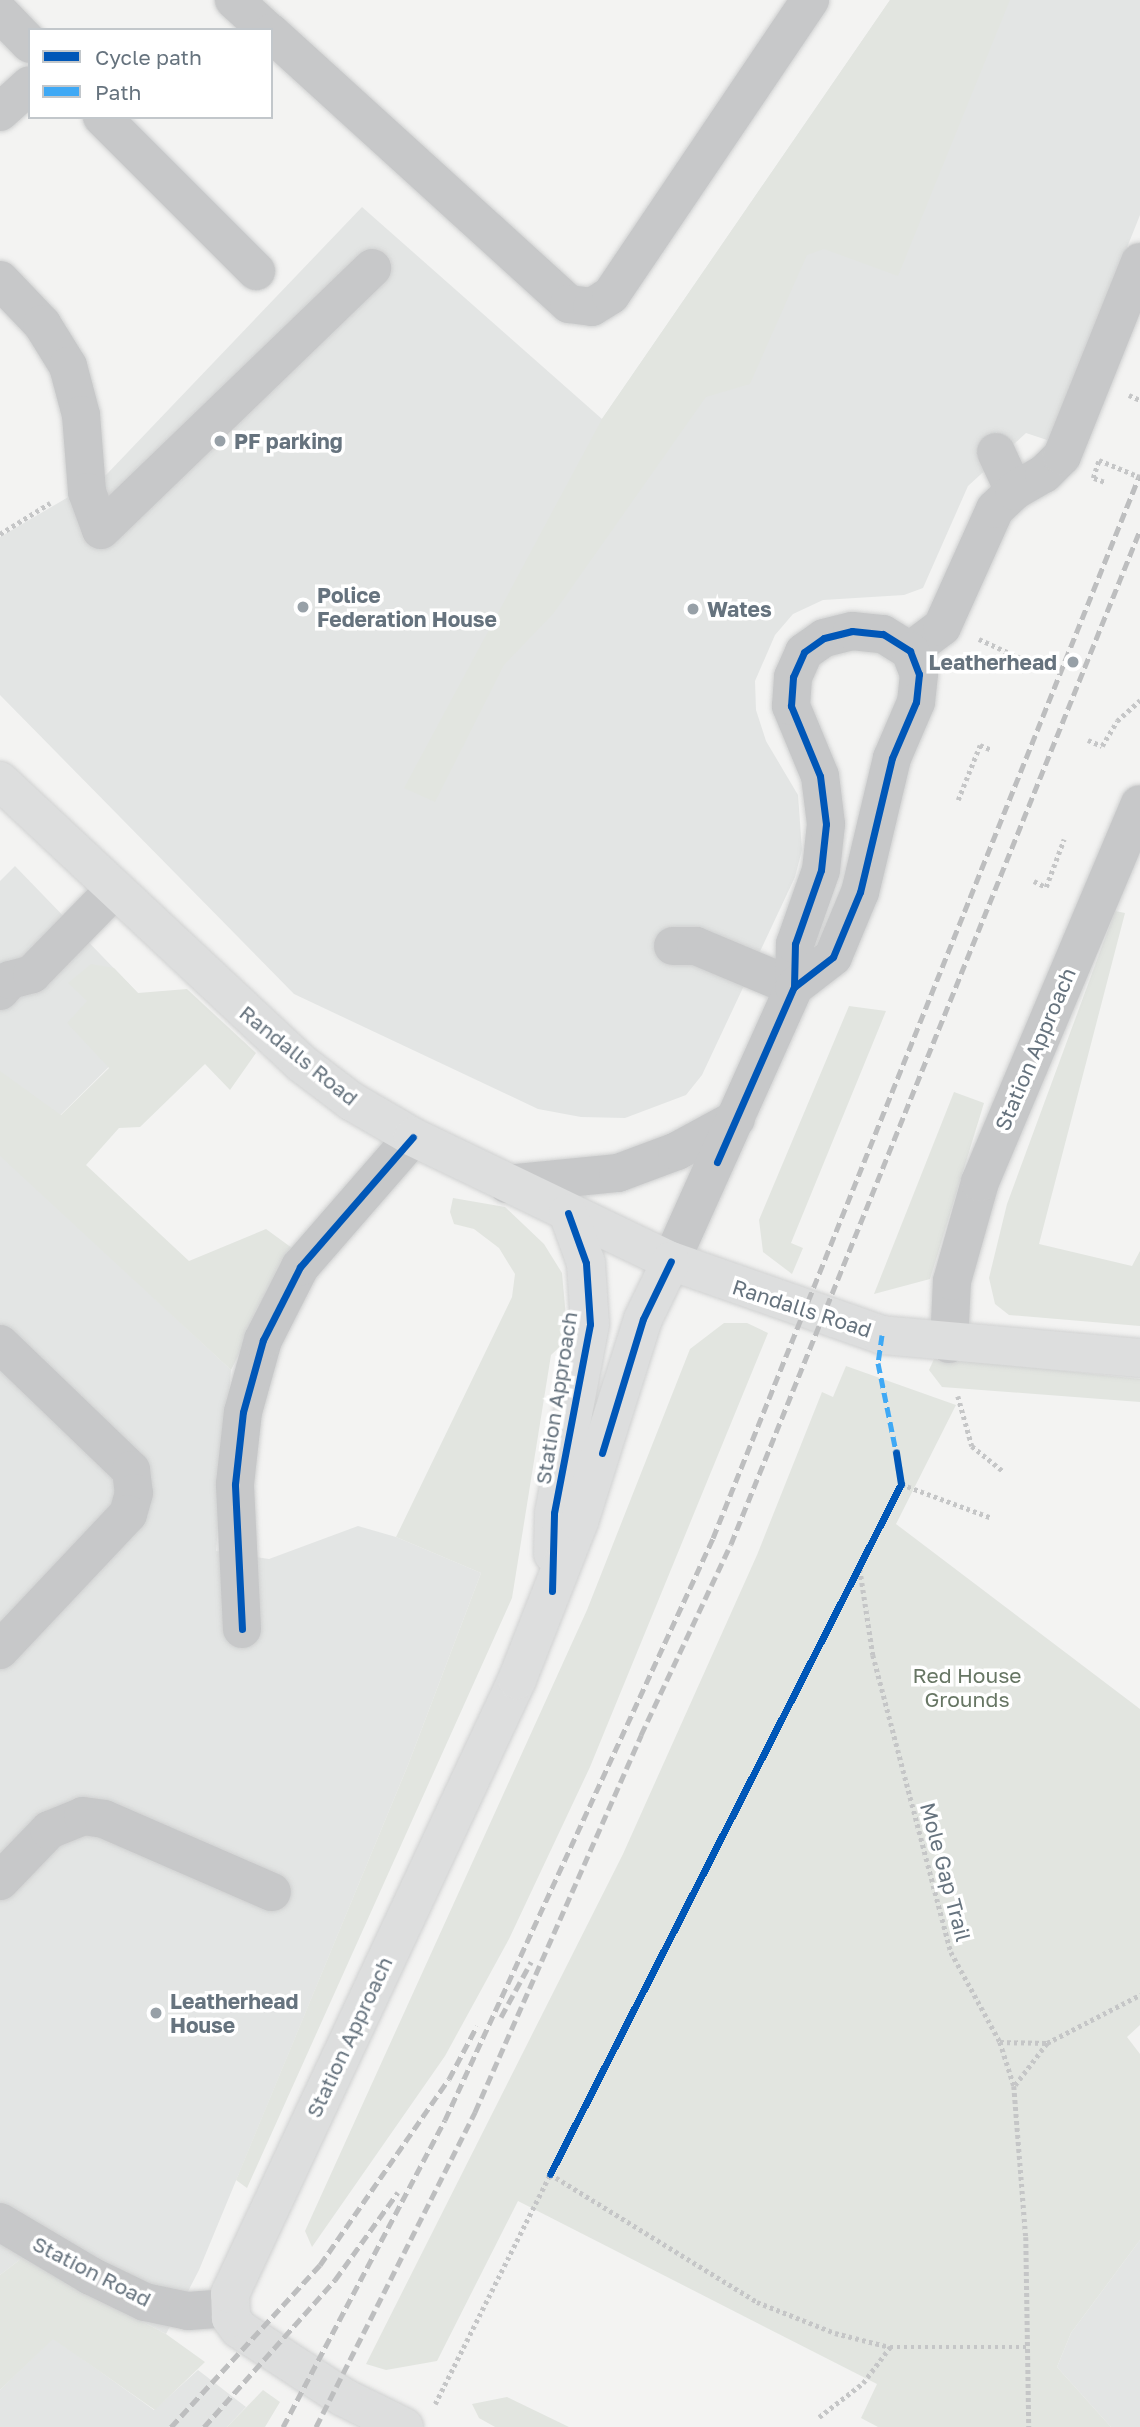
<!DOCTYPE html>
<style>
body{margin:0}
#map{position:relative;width:1140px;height:2427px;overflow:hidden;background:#f3f3f2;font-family:"Golos Text",sans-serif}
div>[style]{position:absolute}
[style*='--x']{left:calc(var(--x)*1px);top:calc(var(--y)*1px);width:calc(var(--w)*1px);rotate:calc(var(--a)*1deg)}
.built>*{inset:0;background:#e3e5e4}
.green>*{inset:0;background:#e2e5e0}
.path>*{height:4.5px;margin-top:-2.25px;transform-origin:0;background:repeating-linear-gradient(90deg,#c5c6c7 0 3.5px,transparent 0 7px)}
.roads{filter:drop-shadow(0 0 2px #d0d1d1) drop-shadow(0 0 2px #d0d1d1)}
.minor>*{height:38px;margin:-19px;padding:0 19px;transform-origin:19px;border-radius:19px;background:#c7c8c9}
.major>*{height:38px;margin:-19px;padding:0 19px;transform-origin:19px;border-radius:19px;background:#dddede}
.rail>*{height:5px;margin-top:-2.5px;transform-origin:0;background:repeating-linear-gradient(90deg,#bdbebf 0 10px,transparent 0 15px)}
.path-bridge>*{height:4.5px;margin-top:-2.25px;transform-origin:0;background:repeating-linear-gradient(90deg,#c5c6c7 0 3.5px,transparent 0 7px)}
.quiet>*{height:5px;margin-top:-2.5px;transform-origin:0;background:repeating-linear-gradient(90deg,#3fa9f5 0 10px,transparent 0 15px)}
.cycleway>*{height:7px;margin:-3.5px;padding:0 3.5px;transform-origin:3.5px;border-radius:3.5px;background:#0057b8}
.dots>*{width:19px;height:19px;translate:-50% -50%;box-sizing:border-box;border:4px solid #fff;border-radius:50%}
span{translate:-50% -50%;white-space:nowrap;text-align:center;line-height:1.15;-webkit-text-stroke:7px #fff;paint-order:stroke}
.poi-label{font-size:21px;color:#66737e;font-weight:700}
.left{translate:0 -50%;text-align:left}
.right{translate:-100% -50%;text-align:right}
.street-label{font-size:21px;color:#66737e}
.park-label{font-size:21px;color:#677664}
.legend{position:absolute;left:28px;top:28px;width:245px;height:91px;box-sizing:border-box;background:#fff;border:2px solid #c2c7cb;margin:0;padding:9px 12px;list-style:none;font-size:21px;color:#66737e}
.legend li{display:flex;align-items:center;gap:14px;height:35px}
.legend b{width:35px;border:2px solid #c2c7cb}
</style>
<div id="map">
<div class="built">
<i style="clip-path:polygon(890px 0,1140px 0,1140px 215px,1050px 441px,1026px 433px,968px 486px,923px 588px,904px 595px,823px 600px,793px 614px,775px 635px,755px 681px,756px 710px,766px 741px,798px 795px,802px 850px,795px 877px,702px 1075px,686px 1095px,625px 1118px,581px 1117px,538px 1109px,294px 994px,0 695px,0 537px,106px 475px,362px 207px,602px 419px)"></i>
<i style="clip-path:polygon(15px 866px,160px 1016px,11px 1164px,231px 1370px,216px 1551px,269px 1559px,358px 1526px,396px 1537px,481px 1573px,408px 1765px,199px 2270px,166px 2334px,22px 2258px,0 2275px,0 881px)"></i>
<i style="clip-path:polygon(1140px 2240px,1140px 2427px,1111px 2427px,1057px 2367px,1071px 2333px)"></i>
<i style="clip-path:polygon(53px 2338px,154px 2410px,198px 2370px,246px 2407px,227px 2427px,0 2427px,0 2390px)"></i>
</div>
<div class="green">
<i style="clip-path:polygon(890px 0,1010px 0,898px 276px,824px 249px,807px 255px,750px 384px,706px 397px,553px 614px,504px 665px,435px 802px,404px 788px,602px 419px)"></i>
<i style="clip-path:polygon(1115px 911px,1125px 913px,1039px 1244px,1132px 1266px,1140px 1251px,1140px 1326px,1009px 1315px,995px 1304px,989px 1278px,1007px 1204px)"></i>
<i style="clip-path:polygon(91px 964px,114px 968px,138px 993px,187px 989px,256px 1053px,230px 1090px,205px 1064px,140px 1127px,119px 1128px,86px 1165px,189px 1261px,266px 1229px,292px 1248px,231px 1370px,0 1156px,0 1071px,61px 1115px,109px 1068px,67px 1023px,87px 1001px,68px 983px)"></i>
<i style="clip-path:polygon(849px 1006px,886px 1011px,791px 1243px,803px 1248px,792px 1274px,763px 1252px,759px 1220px)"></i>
<i style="clip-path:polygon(954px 1092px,984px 1103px,930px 1279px,874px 1294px)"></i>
<i style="clip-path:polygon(453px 1198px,505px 1207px,544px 1244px,562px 1273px,568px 1339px,551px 1355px,512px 1598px,247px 2188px,236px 2180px,408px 1765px,481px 1573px,396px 1537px,512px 1297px,515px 1274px,499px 1248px,474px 1229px,454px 1224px,450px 1212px)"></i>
<i style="clip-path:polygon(724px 1323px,747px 1323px,768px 1333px,590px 1767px,509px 1939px,445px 2056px,312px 2247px,305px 2231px,587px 1610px,690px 1349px)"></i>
<i style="clip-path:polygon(935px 1357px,1140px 1379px,1140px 1402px,942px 1387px,929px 1370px)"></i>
<i style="clip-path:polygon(846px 1366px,956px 1405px,896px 1524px,1140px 1709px,1140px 2025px,1127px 2037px,1140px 2054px,1140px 2240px,1071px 2333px,1057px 2367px,1111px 2427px,878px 2427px,861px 2418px,877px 2384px,518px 2201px,437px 2361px,386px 2370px,366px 2364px,623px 1854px,757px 1555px,822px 1392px,833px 1397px)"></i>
<i style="clip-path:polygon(22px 2258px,166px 2334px,205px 2362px,155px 2410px,53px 2339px,0 2390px,0 2275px)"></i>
<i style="clip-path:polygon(263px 2390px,280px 2402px,265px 2427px,227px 2427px)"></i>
<i style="clip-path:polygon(507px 2397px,569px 2427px,495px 2427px,479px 2418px,472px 2404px)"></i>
</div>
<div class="path">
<i style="--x:1129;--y:395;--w:12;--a:24"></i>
<i style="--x:1094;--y:478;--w:12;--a:20"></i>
<i style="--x:0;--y:534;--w:59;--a:-31.8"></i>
<i style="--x:979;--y:639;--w:55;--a:24.7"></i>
<i style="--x:1088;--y:740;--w:15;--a:23"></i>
<i style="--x:1102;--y:746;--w:29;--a:-59"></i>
<i style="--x:1117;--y:721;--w:31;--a:-42"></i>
<i style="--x:958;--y:800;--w:59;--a:-68.2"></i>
<i style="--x:980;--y:745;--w:13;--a:23"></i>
<i style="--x:1034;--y:881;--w:13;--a:27"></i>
<i style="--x:1046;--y:887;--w:51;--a:-69.4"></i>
<i style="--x:958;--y:1396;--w:52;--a:74.4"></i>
<i style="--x:972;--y:1446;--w:40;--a:39"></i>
<i style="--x:901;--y:1484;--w:97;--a:20.5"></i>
<i style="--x:860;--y:1569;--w:87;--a:81.4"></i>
<i style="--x:873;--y:1655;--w:307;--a:75.3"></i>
<i style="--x:951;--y:1952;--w:102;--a:61.4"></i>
<i style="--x:1000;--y:2042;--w:46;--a:72.3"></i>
<i style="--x:1014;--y:2086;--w:151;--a:85.5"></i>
<i style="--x:1026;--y:2237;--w:190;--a:89.1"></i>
<i style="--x:1000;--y:2042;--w:47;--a:1.2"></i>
<i style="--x:1015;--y:2085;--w:53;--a:-52.7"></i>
<i style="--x:1047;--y:2043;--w:105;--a:-27.3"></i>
<i style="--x:435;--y:2404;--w:257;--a:-63.4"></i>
<i style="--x:550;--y:2174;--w:243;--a:31.7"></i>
<i style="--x:757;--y:2302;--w:84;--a:21.7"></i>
<i style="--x:835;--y:2333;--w:57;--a:14.3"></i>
<i style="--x:890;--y:2347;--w:136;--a:0"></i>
<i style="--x:819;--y:2417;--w:56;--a:-37.7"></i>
<i style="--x:863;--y:2383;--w:45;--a:-53.1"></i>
</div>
<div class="roads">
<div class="minor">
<i style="--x:234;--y:0;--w:45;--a:42.3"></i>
<i style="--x:0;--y:13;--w:43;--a:45.9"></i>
<i style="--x:271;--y:33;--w:403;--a:42.3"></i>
<i style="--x:569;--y:304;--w:23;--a:7"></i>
<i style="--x:592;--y:307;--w:22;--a:-32"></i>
<i style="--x:611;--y:295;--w:356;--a:-56"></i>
<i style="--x:0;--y:112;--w:40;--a:-42"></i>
<i style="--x:102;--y:117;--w:218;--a:45"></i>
<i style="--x:0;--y:280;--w:61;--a:46.3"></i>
<i style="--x:42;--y:324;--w:49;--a:58.2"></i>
<i style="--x:68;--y:366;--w:51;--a:75.1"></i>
<i style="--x:81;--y:415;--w:77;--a:85.5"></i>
<i style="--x:87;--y:492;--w:40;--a:69.8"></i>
<i style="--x:101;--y:530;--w:377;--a:-44"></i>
<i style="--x:996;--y:452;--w:43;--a:65.2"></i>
<i style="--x:910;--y:651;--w:40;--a:-37"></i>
<i style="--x:942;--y:627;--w:129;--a:-65.8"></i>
<i style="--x:995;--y:509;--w:26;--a:-43"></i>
<i style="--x:1014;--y:491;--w:34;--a:-30"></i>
<i style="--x:1044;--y:474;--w:25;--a:-45"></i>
<i style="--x:1062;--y:456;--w:209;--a:-68.1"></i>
<i style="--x:673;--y:946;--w:23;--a:0"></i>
<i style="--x:696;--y:946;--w:106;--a:22.7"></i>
<i style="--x:0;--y:991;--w:15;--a:-48"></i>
<i style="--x:10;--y:980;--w:23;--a:-15"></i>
<i style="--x:32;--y:974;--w:117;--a:-45.7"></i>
<i style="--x:507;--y:1184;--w:112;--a:-5.7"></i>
<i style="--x:618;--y:1173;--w:63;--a:-20.4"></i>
<i style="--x:677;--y:1151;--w:67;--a:-28.5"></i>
<i style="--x:671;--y:1261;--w:300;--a:-65.8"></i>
<i style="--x:794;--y:987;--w:43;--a:-88.7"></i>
<i style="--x:795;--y:944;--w:78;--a:-70.6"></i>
<i style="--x:821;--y:870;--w:46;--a:-83.8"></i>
<i style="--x:826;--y:824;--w:48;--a:-97.1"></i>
<i style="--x:820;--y:776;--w:76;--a:-112.5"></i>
<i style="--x:791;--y:706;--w:29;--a:-86"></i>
<i style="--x:793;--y:677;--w:27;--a:-66"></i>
<i style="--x:804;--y:652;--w:24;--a:-35"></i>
<i style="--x:824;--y:638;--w:29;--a:-14"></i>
<i style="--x:852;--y:631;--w:31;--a:6"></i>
<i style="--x:883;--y:634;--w:32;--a:32"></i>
<i style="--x:910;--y:651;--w:25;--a:69"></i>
<i style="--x:919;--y:674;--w:28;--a:96"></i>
<i style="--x:916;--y:702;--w:61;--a:113.2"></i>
<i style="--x:892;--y:758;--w:138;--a:103.4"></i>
<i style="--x:860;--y:892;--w:70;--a:112.6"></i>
<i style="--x:833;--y:957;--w:49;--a:142.4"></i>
<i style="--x:0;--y:1344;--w:182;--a:43.9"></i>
<i style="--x:131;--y:1470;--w:23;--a:83"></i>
<i style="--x:134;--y:1493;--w:22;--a:106"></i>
<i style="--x:128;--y:1514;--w:187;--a:133.3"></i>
<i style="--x:949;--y:1344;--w:63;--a:-87.3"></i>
<i style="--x:952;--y:1281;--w:103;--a:-74.2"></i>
<i style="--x:980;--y:1182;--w:410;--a:-67.1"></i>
<i style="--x:242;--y:1629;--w:145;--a:-92.8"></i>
<i style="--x:235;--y:1484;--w:72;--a:-83.7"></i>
<i style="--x:243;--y:1412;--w:75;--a:-74.5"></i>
<i style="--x:263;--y:1340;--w:82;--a:-63.1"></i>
<i style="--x:300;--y:1267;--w:172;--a:-49"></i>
<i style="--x:0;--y:1881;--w:71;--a:-46.1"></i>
<i style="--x:49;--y:1830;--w:37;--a:-22"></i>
<i style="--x:83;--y:1816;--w:21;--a:8"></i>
<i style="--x:104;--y:1819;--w:183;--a:23.5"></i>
<i style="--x:0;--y:2222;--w:106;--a:30.7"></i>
<i style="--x:91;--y:2276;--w:60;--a:25.7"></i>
<i style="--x:145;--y:2302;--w:44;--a:11.8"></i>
<i style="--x:188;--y:2311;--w:41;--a:-4.2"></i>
</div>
<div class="major">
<i style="--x:0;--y:781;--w:412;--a:43.1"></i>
<i style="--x:301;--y:1063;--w:63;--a:37.2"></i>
<i style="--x:351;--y:1101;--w:72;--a:30.1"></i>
<i style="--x:413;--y:1137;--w:286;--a:25.7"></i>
<i style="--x:671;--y:1261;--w:224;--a:19.3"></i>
<i style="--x:882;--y:1335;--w:259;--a:5.1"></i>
<i style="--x:553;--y:1554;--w:41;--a:-88.6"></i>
<i style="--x:554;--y:1513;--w:192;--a:-79.2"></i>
<i style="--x:590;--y:1324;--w:61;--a:-93.8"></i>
<i style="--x:586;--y:1263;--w:53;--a:-109.8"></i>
<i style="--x:404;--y:2427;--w:68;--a:-153.8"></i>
<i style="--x:343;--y:2397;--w:124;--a:-146.8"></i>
<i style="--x:239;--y:2329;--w:14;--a:-126"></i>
<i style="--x:231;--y:2318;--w:24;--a:-92"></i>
<i style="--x:230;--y:2294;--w:678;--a:-64.95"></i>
<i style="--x:517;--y:1680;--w:170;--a:-68.6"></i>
<i style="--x:579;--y:1522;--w:213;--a:-72.5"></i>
<i style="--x:643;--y:1319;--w:64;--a:-64.2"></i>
</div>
</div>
<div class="rail">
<i style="--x:501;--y:2017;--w:63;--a:-61.4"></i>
<i style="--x:171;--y:2427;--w:220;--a:-47.4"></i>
<i style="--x:320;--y:2265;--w:226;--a:-55.3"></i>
<i style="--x:449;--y:2079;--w:60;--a:-62.2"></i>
<i style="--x:204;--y:2427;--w:197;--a:-48.3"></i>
<i style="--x:335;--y:2280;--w:108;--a:-54.4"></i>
<i style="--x:283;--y:2427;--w:347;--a:-62.2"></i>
<i style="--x:445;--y:2120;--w:641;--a:-65.27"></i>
<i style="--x:713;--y:1538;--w:1146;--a:-68.13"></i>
<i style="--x:316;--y:2427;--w:353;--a:-63.2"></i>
<i style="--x:475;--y:2112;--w:412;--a:-66.2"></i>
<i style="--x:641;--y:1735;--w:211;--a:-64.8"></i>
<i style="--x:731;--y:1544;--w:1093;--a:-68.03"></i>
</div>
<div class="path-bridge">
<i style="--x:1093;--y:478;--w:19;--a:-72"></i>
<i style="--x:1099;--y:460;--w:44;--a:22.5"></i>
</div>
<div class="quiet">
<i style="--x:882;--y:1335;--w:28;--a:98"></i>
<i style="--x:878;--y:1363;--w:95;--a:78.5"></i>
</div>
<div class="cycleway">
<i style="--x:717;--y:1162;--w:191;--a:-66.3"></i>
<i style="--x:794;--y:987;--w:43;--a:-88.7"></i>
<i style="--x:795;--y:944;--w:78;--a:-70.6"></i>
<i style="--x:821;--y:870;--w:46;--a:-83.8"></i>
<i style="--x:826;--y:824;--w:48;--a:-97.1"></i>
<i style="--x:820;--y:776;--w:76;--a:-112.5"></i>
<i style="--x:791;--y:706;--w:29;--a:-86"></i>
<i style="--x:793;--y:677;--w:27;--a:-66"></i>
<i style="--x:804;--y:652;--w:24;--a:-35"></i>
<i style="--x:824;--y:638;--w:29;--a:-14"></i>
<i style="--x:852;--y:631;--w:31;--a:6"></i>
<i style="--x:883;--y:634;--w:32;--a:32"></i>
<i style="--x:910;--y:651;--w:25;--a:69"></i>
<i style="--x:919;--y:674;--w:28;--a:96"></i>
<i style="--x:916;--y:702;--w:61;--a:113.2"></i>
<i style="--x:892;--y:758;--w:138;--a:103.4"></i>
<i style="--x:860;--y:892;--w:70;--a:112.6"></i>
<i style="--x:833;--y:957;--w:49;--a:142.4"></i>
<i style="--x:602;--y:1453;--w:140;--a:-73"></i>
<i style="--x:643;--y:1319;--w:64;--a:-64.2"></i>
<i style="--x:552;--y:1591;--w:78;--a:-88.5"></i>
<i style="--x:554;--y:1513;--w:192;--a:-79.2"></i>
<i style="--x:590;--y:1324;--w:61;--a:-93.8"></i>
<i style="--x:586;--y:1263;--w:53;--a:-109.8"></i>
<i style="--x:242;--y:1629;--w:145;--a:-92.8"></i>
<i style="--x:235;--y:1484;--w:72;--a:-83.7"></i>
<i style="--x:243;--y:1412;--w:75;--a:-74.5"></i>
<i style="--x:263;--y:1340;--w:82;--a:-63.1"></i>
<i style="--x:300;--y:1267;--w:172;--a:-49"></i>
<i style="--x:550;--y:2174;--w:774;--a:-63.04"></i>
<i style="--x:901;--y:1484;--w:32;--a:-99"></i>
</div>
<div class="dots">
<i style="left:220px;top:441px;background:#97a0a7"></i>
<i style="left:303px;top:607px;background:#97a0a7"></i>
<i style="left:693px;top:609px;background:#97a0a7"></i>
<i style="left:1073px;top:662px;background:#97a0a7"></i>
<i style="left:156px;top:2013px;background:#97a0a7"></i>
</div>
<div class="poi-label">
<span class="left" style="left:234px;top:441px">PF parking</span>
<span class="left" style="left:317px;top:607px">Police<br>Federation House</span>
<span class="left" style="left:707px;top:609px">Wates</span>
<span class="right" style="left:1057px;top:662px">Leatherhead</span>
<span class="left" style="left:170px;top:2013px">Leatherhead<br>House</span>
</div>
<div class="street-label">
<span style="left:1035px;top:1049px;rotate:-67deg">Station Approach</span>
<span style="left:299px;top:1055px;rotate:39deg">Randalls Road</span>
<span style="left:802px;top:1308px;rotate:18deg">Randalls Road</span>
<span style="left:556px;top:1398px;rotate:-81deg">Station Approach</span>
<span style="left:946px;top:1872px;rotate:75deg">Mole Gap Trail</span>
<span style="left:349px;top:2037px;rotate:-65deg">Station Approach</span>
<span style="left:92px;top:2271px;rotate:27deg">Station Road</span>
</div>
<div class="park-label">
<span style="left:967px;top:1687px">Red House<br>Grounds</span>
</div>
<ul class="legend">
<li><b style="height:9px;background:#0057b8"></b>Cycle path</li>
<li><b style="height:9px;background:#3fa9f5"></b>Path</li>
</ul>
</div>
